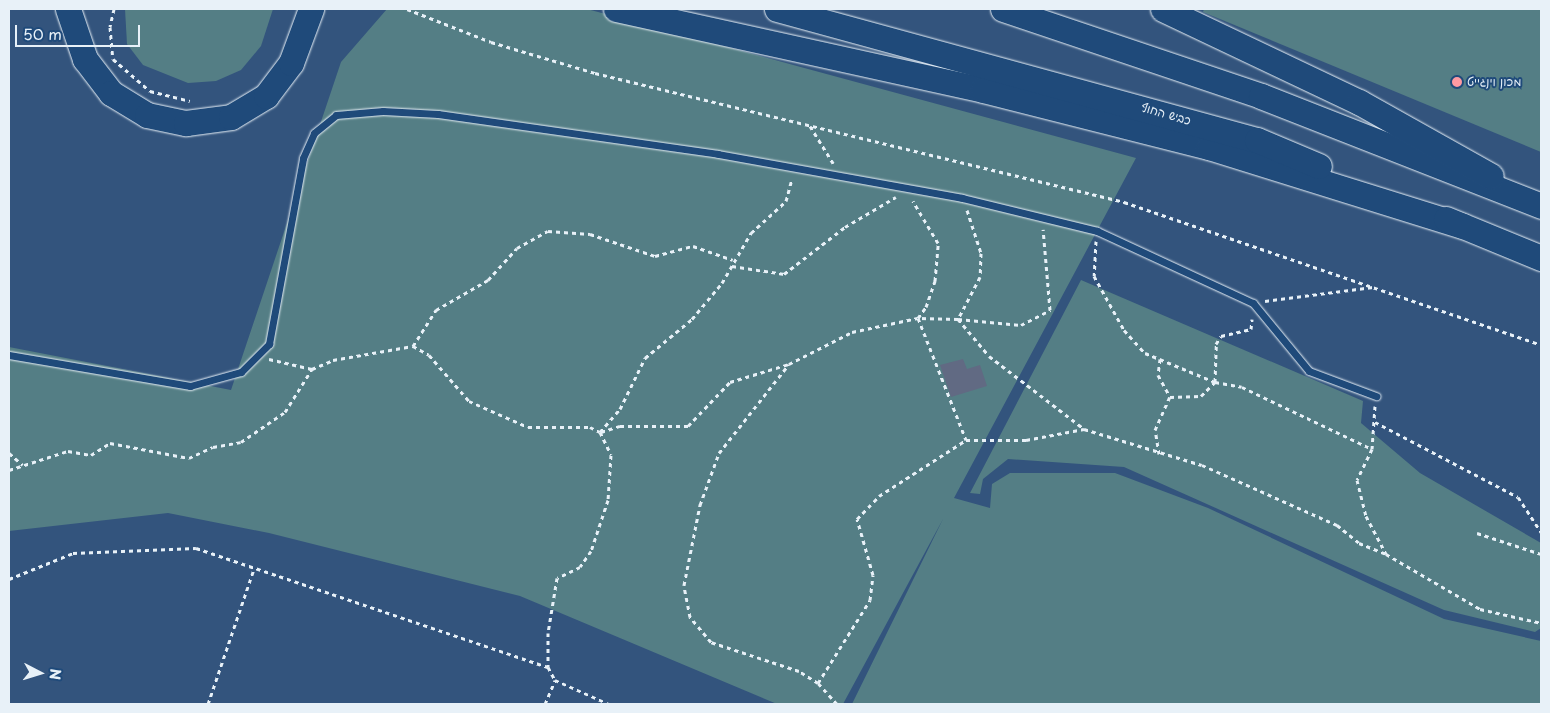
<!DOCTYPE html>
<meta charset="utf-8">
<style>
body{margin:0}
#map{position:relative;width:1550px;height:713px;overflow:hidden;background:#33547d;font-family:"Playpen Sans","Playpen Sans Hebrew",sans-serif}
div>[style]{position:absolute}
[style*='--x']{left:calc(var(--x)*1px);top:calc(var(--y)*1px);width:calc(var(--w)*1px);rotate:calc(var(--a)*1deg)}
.green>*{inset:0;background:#547e85}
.building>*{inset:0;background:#616a83}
.path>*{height:3px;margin-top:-1.5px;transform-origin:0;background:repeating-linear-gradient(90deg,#e8f1f8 0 4px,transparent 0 8px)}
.roads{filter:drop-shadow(0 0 1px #e8f1f8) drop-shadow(0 0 1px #e8f1f8)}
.lane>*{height:7px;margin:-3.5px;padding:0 3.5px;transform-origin:3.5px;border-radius:3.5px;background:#1f4a7a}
.highway>*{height:25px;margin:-12.5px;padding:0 12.5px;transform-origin:12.5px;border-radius:12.5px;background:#1f4a7a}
.dots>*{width:14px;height:14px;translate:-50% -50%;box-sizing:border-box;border:2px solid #1f4a7a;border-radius:50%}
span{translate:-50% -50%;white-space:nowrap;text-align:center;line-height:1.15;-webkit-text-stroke:4px #1f4a7a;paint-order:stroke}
.poi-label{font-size:12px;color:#e8f1f8}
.left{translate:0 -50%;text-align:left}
.street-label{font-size:12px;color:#e8f1f8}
.frame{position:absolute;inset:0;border:10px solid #e8f1f8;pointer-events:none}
.north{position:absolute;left:15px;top:648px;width:50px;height:50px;-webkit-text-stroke:4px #1f4a7a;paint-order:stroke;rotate:95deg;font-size:14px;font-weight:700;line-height:20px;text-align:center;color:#e8f1f8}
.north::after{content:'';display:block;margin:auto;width:18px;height:22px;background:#e8f1f8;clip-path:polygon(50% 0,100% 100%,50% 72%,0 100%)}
.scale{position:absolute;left:15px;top:25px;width:125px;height:22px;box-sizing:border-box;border:2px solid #e8f1f8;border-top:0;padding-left:6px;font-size:15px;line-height:18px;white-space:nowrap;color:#e8f1f8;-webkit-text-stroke:4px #1f4a7a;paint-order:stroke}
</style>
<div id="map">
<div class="green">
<i style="clip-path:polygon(125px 9px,273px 9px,261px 46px,241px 70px,216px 81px,188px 83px,143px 65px,127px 44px)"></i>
<i style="clip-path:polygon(387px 9px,587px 9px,1136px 158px,954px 498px,990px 508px,992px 484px,1010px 473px,1115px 473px,1208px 508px,1444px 619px,1541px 641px,1541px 704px,852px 704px,943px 519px,843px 704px,777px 704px,520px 596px,269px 533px,168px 513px,9px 531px,9px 347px,231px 390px,341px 62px)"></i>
<i style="clip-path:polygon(1204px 9px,1541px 9px,1541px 152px,1203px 12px)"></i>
<i style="clip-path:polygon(1081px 280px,1363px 401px,1361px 423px,1420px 473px,1541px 543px,1541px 628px,1535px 632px,1444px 610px,1124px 467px,1008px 459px,983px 479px,980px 494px,970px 493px)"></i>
</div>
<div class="building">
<i style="clip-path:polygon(963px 359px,967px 369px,980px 365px,987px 386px,951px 397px,940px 365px)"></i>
</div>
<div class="path">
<i style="--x:114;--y:9;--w:18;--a:103"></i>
<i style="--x:110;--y:27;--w:32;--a:85"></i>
<i style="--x:113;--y:59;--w:49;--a:40.9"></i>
<i style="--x:150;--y:91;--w:41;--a:14"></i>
<i style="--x:407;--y:9;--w:90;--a:21.4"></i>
<i style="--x:491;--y:42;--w:109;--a:16.6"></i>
<i style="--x:595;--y:73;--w:545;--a:13.7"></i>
<i style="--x:1124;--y:202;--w:441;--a:18.9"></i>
<i style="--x:810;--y:126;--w:44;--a:58.1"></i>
<i style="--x:967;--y:210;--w:45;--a:72"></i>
<i style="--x:981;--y:253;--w:24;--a:92"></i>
<i style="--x:980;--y:277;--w:47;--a:117.6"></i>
<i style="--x:958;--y:319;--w:40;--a:-178.6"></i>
<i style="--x:918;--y:318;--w:131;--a:68.5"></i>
<i style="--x:966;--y:440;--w:60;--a:0"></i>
<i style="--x:1026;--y:440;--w:59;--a:-10.7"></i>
<i style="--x:1084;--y:429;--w:123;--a:17"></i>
<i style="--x:1202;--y:465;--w:148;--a:24"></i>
<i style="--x:1337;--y:525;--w:28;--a:39"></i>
<i style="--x:1359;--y:543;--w:29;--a:22"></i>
<i style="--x:1096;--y:241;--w:35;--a:93"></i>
<i style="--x:1094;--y:276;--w:62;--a:60.9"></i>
<i style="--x:1124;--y:330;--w:31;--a:48"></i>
<i style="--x:1145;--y:353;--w:76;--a:22.5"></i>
<i style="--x:1215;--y:382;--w:27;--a:10"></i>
<i style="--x:1242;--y:387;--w:144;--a:25.5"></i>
<i style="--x:732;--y:266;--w:53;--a:8.7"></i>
<i style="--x:784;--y:274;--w:77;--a:-37.6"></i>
<i style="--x:845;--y:227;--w:59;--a:-30.5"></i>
<i style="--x:1265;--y:301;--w:109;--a:-7.4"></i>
<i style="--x:958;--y:319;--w:63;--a:5.4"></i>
<i style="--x:1021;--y:325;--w:33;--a:-27"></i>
<i style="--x:1050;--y:310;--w:81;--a:-94.9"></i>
<i style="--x:958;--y:319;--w:48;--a:50"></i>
<i style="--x:989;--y:356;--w:120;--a:37.5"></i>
<i style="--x:413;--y:346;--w:43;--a:-57.4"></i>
<i style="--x:436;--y:310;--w:60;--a:-30"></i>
<i style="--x:488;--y:280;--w:43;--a:-47.8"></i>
<i style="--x:517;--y:248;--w:35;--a:-29"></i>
<i style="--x:548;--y:231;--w:42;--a:4.1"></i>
<i style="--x:590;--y:234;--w:69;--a:18.7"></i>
<i style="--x:655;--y:256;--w:39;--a:-15"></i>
<i style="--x:693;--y:246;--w:42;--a:19.3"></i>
<i style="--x:269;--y:359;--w:44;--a:13.1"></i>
<i style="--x:1160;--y:359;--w:16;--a:97"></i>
<i style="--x:1158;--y:375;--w:25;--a:61"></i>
<i style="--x:1170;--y:397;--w:31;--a:-2"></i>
<i style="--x:1201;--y:396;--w:20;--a:-45"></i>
<i style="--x:1215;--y:382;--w:38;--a:-88"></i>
<i style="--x:1216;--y:344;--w:9;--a:-58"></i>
<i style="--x:1221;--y:336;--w:31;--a:-13"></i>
<i style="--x:1251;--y:329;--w:10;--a:-84"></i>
<i style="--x:1375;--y:406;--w:43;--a:94"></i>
<i style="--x:1372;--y:449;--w:34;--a:116"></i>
<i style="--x:1357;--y:480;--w:37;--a:76"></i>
<i style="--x:1366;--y:516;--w:43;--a:62.2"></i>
<i style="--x:1386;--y:554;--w:109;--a:30.3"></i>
<i style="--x:1480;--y:609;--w:63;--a:12.9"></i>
<i style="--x:1375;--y:422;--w:161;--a:27.7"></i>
<i style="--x:1518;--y:497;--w:42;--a:56.7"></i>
<i style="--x:600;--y:432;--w:30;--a:-49"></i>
<i style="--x:620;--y:409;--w:57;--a:-63.9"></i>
<i style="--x:645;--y:358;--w:61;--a:-39.7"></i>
<i style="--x:692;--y:319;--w:47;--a:-50.2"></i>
<i style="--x:722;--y:283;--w:58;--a:-59.9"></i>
<i style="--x:751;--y:233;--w:47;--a:-42.4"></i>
<i style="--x:786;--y:201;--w:23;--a:-75"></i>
<i style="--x:601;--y:432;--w:20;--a:-18"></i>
<i style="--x:620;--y:426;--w:68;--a:0"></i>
<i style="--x:688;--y:426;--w:61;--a:-46.3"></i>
<i style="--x:730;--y:382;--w:62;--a:-17"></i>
<i style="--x:9;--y:453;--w:18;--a:41"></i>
<i style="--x:1159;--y:454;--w:24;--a:-99"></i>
<i style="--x:1155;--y:430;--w:36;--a:-66"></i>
<i style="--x:9;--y:470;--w:62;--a:-17.9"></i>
<i style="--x:68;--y:451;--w:23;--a:10"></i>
<i style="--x:91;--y:455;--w:22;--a:-32"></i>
<i style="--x:110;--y:443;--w:80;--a:10.8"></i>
<i style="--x:189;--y:458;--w:26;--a:-25"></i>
<i style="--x:213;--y:447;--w:28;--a:-10"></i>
<i style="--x:241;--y:442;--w:53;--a:-34.3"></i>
<i style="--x:285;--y:412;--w:51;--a:-57.9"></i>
<i style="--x:312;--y:369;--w:23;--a:-23"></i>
<i style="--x:333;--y:360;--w:81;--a:-9.9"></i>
<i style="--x:413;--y:346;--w:18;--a:29"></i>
<i style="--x:429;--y:355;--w:61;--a:49"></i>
<i style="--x:469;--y:401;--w:64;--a:23.8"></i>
<i style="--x:528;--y:427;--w:62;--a:0"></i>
<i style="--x:590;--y:427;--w:11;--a:27"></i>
<i style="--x:600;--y:432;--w:25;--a:64"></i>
<i style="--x:611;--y:455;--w:45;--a:93.8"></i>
<i style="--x:608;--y:500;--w:54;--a:108.4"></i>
<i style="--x:591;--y:551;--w:19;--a:125"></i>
<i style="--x:580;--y:567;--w:25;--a:154"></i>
<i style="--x:557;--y:578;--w:56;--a:99.3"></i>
<i style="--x:548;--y:633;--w:34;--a:90"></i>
<i style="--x:548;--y:667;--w:15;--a:62"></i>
<i style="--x:555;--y:680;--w:59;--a:24"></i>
<i style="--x:1477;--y:533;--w:67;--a:18.2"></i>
<i style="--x:9;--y:579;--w:69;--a:-22.1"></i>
<i style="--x:73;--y:553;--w:123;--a:-2.3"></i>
<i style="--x:196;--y:548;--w:372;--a:18.7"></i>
<i style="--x:818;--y:683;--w:98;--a:-57.9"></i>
<i style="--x:870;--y:600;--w:25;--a:-83"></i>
<i style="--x:873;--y:575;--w:58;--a:-105.9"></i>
<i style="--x:857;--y:519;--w:32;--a:-46"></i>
<i style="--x:879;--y:496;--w:103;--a:-32.8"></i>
<i style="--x:208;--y:704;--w:143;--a:-71.2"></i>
<i style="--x:545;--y:704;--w:26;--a:-67"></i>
<i style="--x:837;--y:704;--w:28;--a:-132"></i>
<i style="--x:818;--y:683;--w:22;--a:-148"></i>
<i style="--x:799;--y:671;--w:93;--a:-161.8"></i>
<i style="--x:711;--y:642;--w:33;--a:-130"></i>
<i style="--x:690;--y:617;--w:33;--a:-101"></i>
<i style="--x:684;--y:585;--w:82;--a:-78.7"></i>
<i style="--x:700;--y:505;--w:55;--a:-69.9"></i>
<i style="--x:719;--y:453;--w:113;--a:-51.8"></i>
<i style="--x:789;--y:364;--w:71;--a:-26.9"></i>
<i style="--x:852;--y:332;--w:67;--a:-12"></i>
<i style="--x:918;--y:318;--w:14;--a:-54"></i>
<i style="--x:926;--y:307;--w:28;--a:-71"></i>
<i style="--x:935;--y:281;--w:38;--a:-85"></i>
<i style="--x:938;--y:243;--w:49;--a:-120.8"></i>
</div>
<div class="roads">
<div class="lane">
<i style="--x:9;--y:355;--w:184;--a:9.7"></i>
<i style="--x:190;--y:386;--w:53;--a:-15.4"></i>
<i style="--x:241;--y:372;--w:40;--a:-45"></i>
<i style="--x:269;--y:344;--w:189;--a:-79.6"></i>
<i style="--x:303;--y:158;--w:27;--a:-66"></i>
<i style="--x:314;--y:133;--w:28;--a:-39"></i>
<i style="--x:336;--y:115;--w:47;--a:-4.9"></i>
<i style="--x:383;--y:111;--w:55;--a:3.1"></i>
<i style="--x:438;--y:114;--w:283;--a:8.1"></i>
<i style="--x:718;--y:154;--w:248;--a:10.2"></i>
<i style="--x:962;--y:198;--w:139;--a:13.7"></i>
<i style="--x:1097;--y:231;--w:172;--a:24.8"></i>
<i style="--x:1253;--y:303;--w:88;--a:50.5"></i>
<i style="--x:1309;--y:371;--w:72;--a:20.5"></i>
</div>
<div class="highway">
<i style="--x:68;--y:9;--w:53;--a:71.2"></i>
<i style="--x:85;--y:59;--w:43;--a:52.6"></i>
<i style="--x:111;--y:93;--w:42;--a:31.4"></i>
<i style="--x:147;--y:115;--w:40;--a:12"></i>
<i style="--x:186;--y:123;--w:45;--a:-7.6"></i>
<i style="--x:231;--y:117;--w:41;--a:-31"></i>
<i style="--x:266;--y:96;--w:41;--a:-52.9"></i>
<i style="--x:291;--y:63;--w:58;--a:-69.7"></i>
<i style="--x:616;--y:9;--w:376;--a:12.4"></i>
<i style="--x:983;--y:90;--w:233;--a:14.2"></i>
<i style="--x:1209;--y:147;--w:265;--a:17.3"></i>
<i style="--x:777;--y:9;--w:498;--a:15.3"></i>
<i style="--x:1257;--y:140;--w:67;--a:22.8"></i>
<i style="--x:1003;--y:9;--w:272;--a:18.6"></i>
<i style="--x:1261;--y:96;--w:301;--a:21.4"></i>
<i style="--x:1163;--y:9;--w:217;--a:25.4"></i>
<i style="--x:1359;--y:102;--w:151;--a:29.3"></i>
<i style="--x:1446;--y:219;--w:103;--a:22.3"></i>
</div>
</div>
<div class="dots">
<i style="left:1457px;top:82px;background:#ff9aa2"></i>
</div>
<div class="poi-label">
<span class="left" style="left:1467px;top:82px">מכון וינגייט</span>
</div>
<div class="street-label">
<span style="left:1166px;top:114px;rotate:16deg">כביש החוף</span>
</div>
<div class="frame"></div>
<div class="north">N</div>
<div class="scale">50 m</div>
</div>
